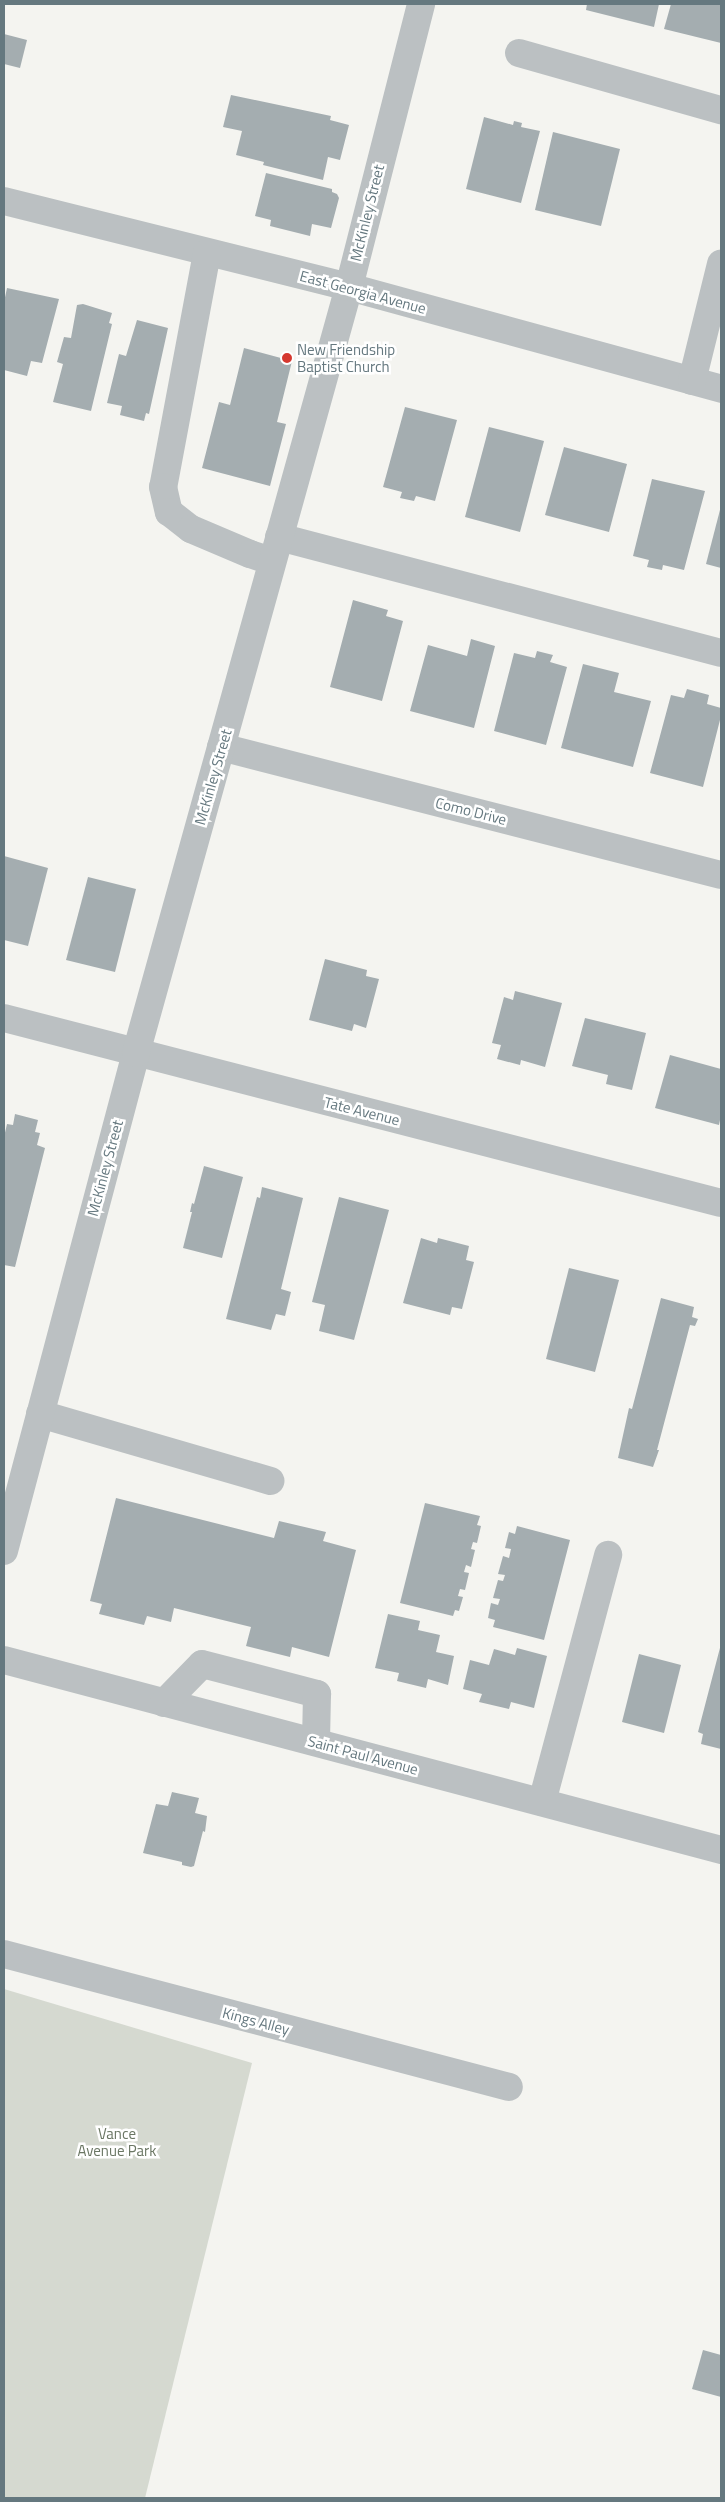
<!DOCTYPE html>
<style>
body{margin:0}
#map{position:relative;width:725px;height:2502px;overflow:hidden;background:#f4f4f0;font-family:"Titillium Web",sans-serif}
div>[style]{position:absolute}
[style*='--x']{left:calc(var(--x)*1px);top:calc(var(--y)*1px);width:calc(var(--w)*1px);rotate:calc(var(--a)*1deg)}
.green>*{inset:0;background:#d5d9d0}
.building>*{inset:0;background:#a4adb0}
.minor>*{height:28px;margin:-14px;padding:0 14px;transform-origin:14px;border-radius:14px;background:#bbc0c2}
.dots>*{width:14px;height:14px;translate:-50% -50%;box-sizing:border-box;border:2px solid #fff;border-radius:50%}
span{translate:-50% -50%;white-space:nowrap;text-align:center;line-height:1.15;-webkit-text-stroke:5px #fff;paint-order:stroke}
.street-label{font-size:15px;color:#65787f}
.poi-label{font-size:15px;color:#65787f}
.left{translate:0 -50%;text-align:left}
.park-label{font-size:15px;color:#6b7764}
.frame{position:absolute;inset:0;border:5px solid #65787f;pointer-events:none}
</style>
<div id="map">
<div class="green">
<i style="clip-path:polygon(4px 1989px,252px 2063px,145px 2498px,4px 2498px)"></i>
</div>
<div class="building">
<i style="clip-path:polygon(587px 4px,659px 4px,654px 27px,586px 10px)"></i>
<i style="clip-path:polygon(671px 4px,721px 4px,721px 43px,664px 29px)"></i>
<i style="clip-path:polygon(4px 34px,27px 40px,20px 68px,4px 64px)"></i>
<i style="clip-path:polygon(231px 95px,331px 116px,330px 120px,349px 125px,340px 160px,328px 157px,323px 180px,263px 165px,264px 162px,236px 155px,242px 131px,223px 127px)"></i>
<i style="clip-path:polygon(484px 117px,513px 125px,514px 121px,522px 123px,521px 127px,540px 131px,521px 203px,466px 189px)"></i>
<i style="clip-path:polygon(553px 132px,620px 149px,601px 226px,535px 210px)"></i>
<i style="clip-path:polygon(266px 173px,332px 189px,332px 192px,337px 194px,339px 198px,331px 228px,312px 224px,310px 236px,270px 226px,271px 220px,255px 216px)"></i>
<i style="clip-path:polygon(7px 288px,59px 299px,42px 363px,31px 361px,27px 376px,4px 370px,4px 302px)"></i>
<i style="clip-path:polygon(83px 304px,112px 313px,109px 323px,112px 324px,91px 411px,53px 402px,63px 364px,57px 362px,64px 337px,71px 338px,77px 305px)"></i>
<i style="clip-path:polygon(137px 320px,168px 328px,149px 414px,146px 413px,144px 421px,120px 415px,122px 406px,107px 403px,119px 354px,126px 356px)"></i>
<i style="clip-path:polygon(244px 348px,292px 361px,277px 422px,286px 424px,270px 486px,202px 468px,219px 402px,230px 405px)"></i>
<i style="clip-path:polygon(405px 407px,457px 420px,435px 501px,416px 496px,414px 501px,400px 498px,402px 492px,383px 487px)"></i>
<i style="clip-path:polygon(489px 427px,544px 441px,520px 532px,465px 517px)"></i>
<i style="clip-path:polygon(564px 447px,627px 464px,609px 532px,545px 515px)"></i>
<i style="clip-path:polygon(652px 479px,705px 491px,684px 570px,663px 565px,662px 570px,647px 567px,649px 560px,633px 556px)"></i>
<i style="clip-path:polygon(721px 506px,721px 568px,706px 564px)"></i>
<i style="clip-path:polygon(353px 600px,388px 610px,386px 616px,403px 621px,382px 701px,330px 687px)"></i>
<i style="clip-path:polygon(471px 639px,495px 646px,474px 728px,410px 711px,428px 645px,467px 656px)"></i>
<i style="clip-path:polygon(537px 651px,553px 655px,550px 662px,567px 667px,546px 745px,494px 731px,514px 653px,535px 658px)"></i>
<i style="clip-path:polygon(583px 664px,619px 673px,614px 692px,651px 701px,633px 767px,561px 748px)"></i>
<i style="clip-path:polygon(687px 689px,709px 695px,707px 704px,721px 708px,721px 716px,703px 787px,650px 773px,671px 695px,684px 698px)"></i>
<i style="clip-path:polygon(4px 856px,48px 868px,28px 946px,4px 940px)"></i>
<i style="clip-path:polygon(88px 877px,136px 889px,115px 972px,66px 960px)"></i>
<i style="clip-path:polygon(325px 959px,367px 970px,366px 976px,379px 979px,366px 1028px,354px 1024px,352px 1031px,309px 1020px)"></i>
<i style="clip-path:polygon(515px 991px,562px 1003px,545px 1067px,521px 1060px,520px 1065px,497px 1059px,501px 1045px,492px 1043px,504px 997px,513px 1000px)"></i>
<i style="clip-path:polygon(585px 1018px,646px 1033px,632px 1090px,606px 1084px,608px 1075px,572px 1066px)"></i>
<i style="clip-path:polygon(670px 1055px,721px 1069px,721px 1115px,719px 1125px,655px 1108px)"></i>
<i style="clip-path:polygon(15px 1114px,38px 1120px,35px 1132px,40px 1133px,37px 1145px,45px 1148px,15px 1267px,4px 1265px,4px 1137px,7px 1124px,13px 1125px)"></i>
<i style="clip-path:polygon(204px 1166px,243px 1177px,222px 1258px,183px 1248px,192px 1212px,190px 1212px,192px 1203px,194px 1204px)"></i>
<i style="clip-path:polygon(262px 1187px,303px 1198px,281px 1289px,291px 1292px,285px 1316px,276px 1314px,271px 1330px,226px 1319px,257px 1197px,260px 1198px)"></i>
<i style="clip-path:polygon(339px 1197px,389px 1210px,354px 1340px,319px 1331px,325px 1305px,312px 1302px)"></i>
<i style="clip-path:polygon(421px 1238px,437px 1243px,438px 1238px,469px 1246px,466px 1260px,474px 1262px,462px 1309px,452px 1307px,450px 1315px,403px 1303px)"></i>
<i style="clip-path:polygon(569px 1268px,619px 1280px,595px 1372px,546px 1359px)"></i>
<i style="clip-path:polygon(661px 1298px,694px 1307px,692px 1317px,698px 1319px,695px 1326px,690px 1325px,657px 1450px,659px 1450px,653px 1467px,618px 1458px,629px 1408px,632px 1409px)"></i>
<i style="clip-path:polygon(116px 1498px,274px 1538px,279px 1521px,326px 1532px,323px 1541px,356px 1550px,329px 1657px,292px 1647px,290px 1657px,246px 1646px,251px 1627px,174px 1608px,171px 1622px,147px 1616px,144px 1625px,99px 1614px,102px 1604px,90px 1601px)"></i>
<i style="clip-path:polygon(425px 1503px,480px 1516px,477px 1525px,481px 1526px,477px 1543px,473px 1542px,471px 1549px,475px 1550px,471px 1567px,466px 1565px,464px 1572px,469px 1573px,465px 1590px,460px 1589px,458px 1596px,463px 1597px,459px 1611px,455px 1610px,453px 1616px,400px 1603px)"></i>
<i style="clip-path:polygon(517px 1526px,570px 1540px,544px 1640px,493px 1627px,495px 1620px,488px 1618px,491px 1603px,498px 1605px,500px 1599px,493px 1598px,498px 1580px,503px 1581px,505px 1575px,498px 1574px,503px 1556px,509px 1558px,511px 1549px,505px 1548px,509px 1532px,515px 1534px)"></i>
<i style="clip-path:polygon(388px 1614px,420px 1621px,418px 1630px,440px 1635px,436px 1652px,454px 1656px,448px 1685px,428px 1679px,426px 1688px,397px 1681px,399px 1673px,375px 1668px)"></i>
<i style="clip-path:polygon(721px 1644px,721px 1749px,701px 1744px,703px 1734px,698px 1732px)"></i>
<i style="clip-path:polygon(517px 1648px,547px 1656px,534px 1708px,511px 1702px,509px 1709px,479px 1702px,482px 1694px,463px 1689px,470px 1660px,489px 1665px,494px 1649px,515px 1655px)"></i>
<i style="clip-path:polygon(639px 1654px,681px 1665px,664px 1733px,622px 1722px)"></i>
<i style="clip-path:polygon(172px 1792px,199px 1798px,195px 1813px,207px 1816px,205px 1832px,203px 1831px,194px 1866px,191px 1867px,182px 1865px,182px 1862px,143px 1853px,156px 1804px,168px 1806px)"></i>
<i style="clip-path:polygon(703px 2350px,721px 2355px,721px 2397px,692px 2389px)"></i>
</div>
<div class="minor">
<i style="--x:519;--y:53;--w:210;--a:15.8"></i>
<i style="--x:4;--y:201;--w:356;--a:14"></i>
<i style="--x:349;--y:287;--w:386;--a:15.3"></i>
<i style="--x:207;--y:253;--w:238;--a:100.6"></i>
<i style="--x:163;--y:487;--w:26;--a:77"></i>
<i style="--x:169;--y:512;--w:28;--a:38"></i>
<i style="--x:191;--y:529;--w:64;--a:23"></i>
<i style="--x:250;--y:554;--w:23;--a:18"></i>
<i style="--x:692;--y:381;--w:121;--a:-76.1"></i>
<i style="--x:279;--y:537;--w:457;--a:14.7"></i>
<i style="--x:221;--y:747;--w:516;--a:14.36"></i>
<i style="--x:4;--y:1018;--w:740;--a:14.47"></i>
<i style="--x:40;--y:1414;--w:240;--a:16.2"></i>
<i style="--x:4;--y:1551;--w:515;--a:-75.15"></i>
<i style="--x:136;--y:1053;--w:795;--a:-74.46"></i>
<i style="--x:349;--y:287;--w:292;--a:-75.7"></i>
<i style="--x:4;--y:1660;--w:742;--a:14.84"></i>
<i style="--x:164;--y:1703;--w:54;--a:-45.7"></i>
<i style="--x:202;--y:1664;--w:119;--a:14.6"></i>
<i style="--x:317;--y:1694;--w:48;--a:91.2"></i>
<i style="--x:542;--y:1802;--w:256;--a:-75"></i>
<i style="--x:4;--y:1954;--w:522;--a:14.75"></i>
</div>
<div class="dots">
<i style="left:287px;top:358px;background:#d5382f"></i>
</div>
<div class="street-label">
<span style="left:367px;top:213px;rotate:-76deg">McKinley Street</span>
<span style="left:363px;top:292px;rotate:15deg">East Georgia Avenue</span>
<span style="left:213px;top:777px;rotate:-74deg">McKinley Street</span>
<span style="left:471px;top:811px;rotate:14deg">Como Drive</span>
<span style="left:362px;top:1111px;rotate:14deg">Tate Avenue</span>
<span style="left:105px;top:1168px;rotate:-75deg">McKinley Street</span>
<span style="left:363px;top:1755px;rotate:15deg">Saint Paul Avenue</span>
<span style="left:256px;top:2021px;rotate:15deg">Kings Alley</span>
</div>
<div class="poi-label">
<span class="left" style="left:297px;top:358px">New Friendship<br>Baptist Church</span>
</div>
<div class="park-label">
<span style="left:117px;top:2142px">Vance<br>Avenue Park</span>
</div>
<div class="frame"></div>
</div>
